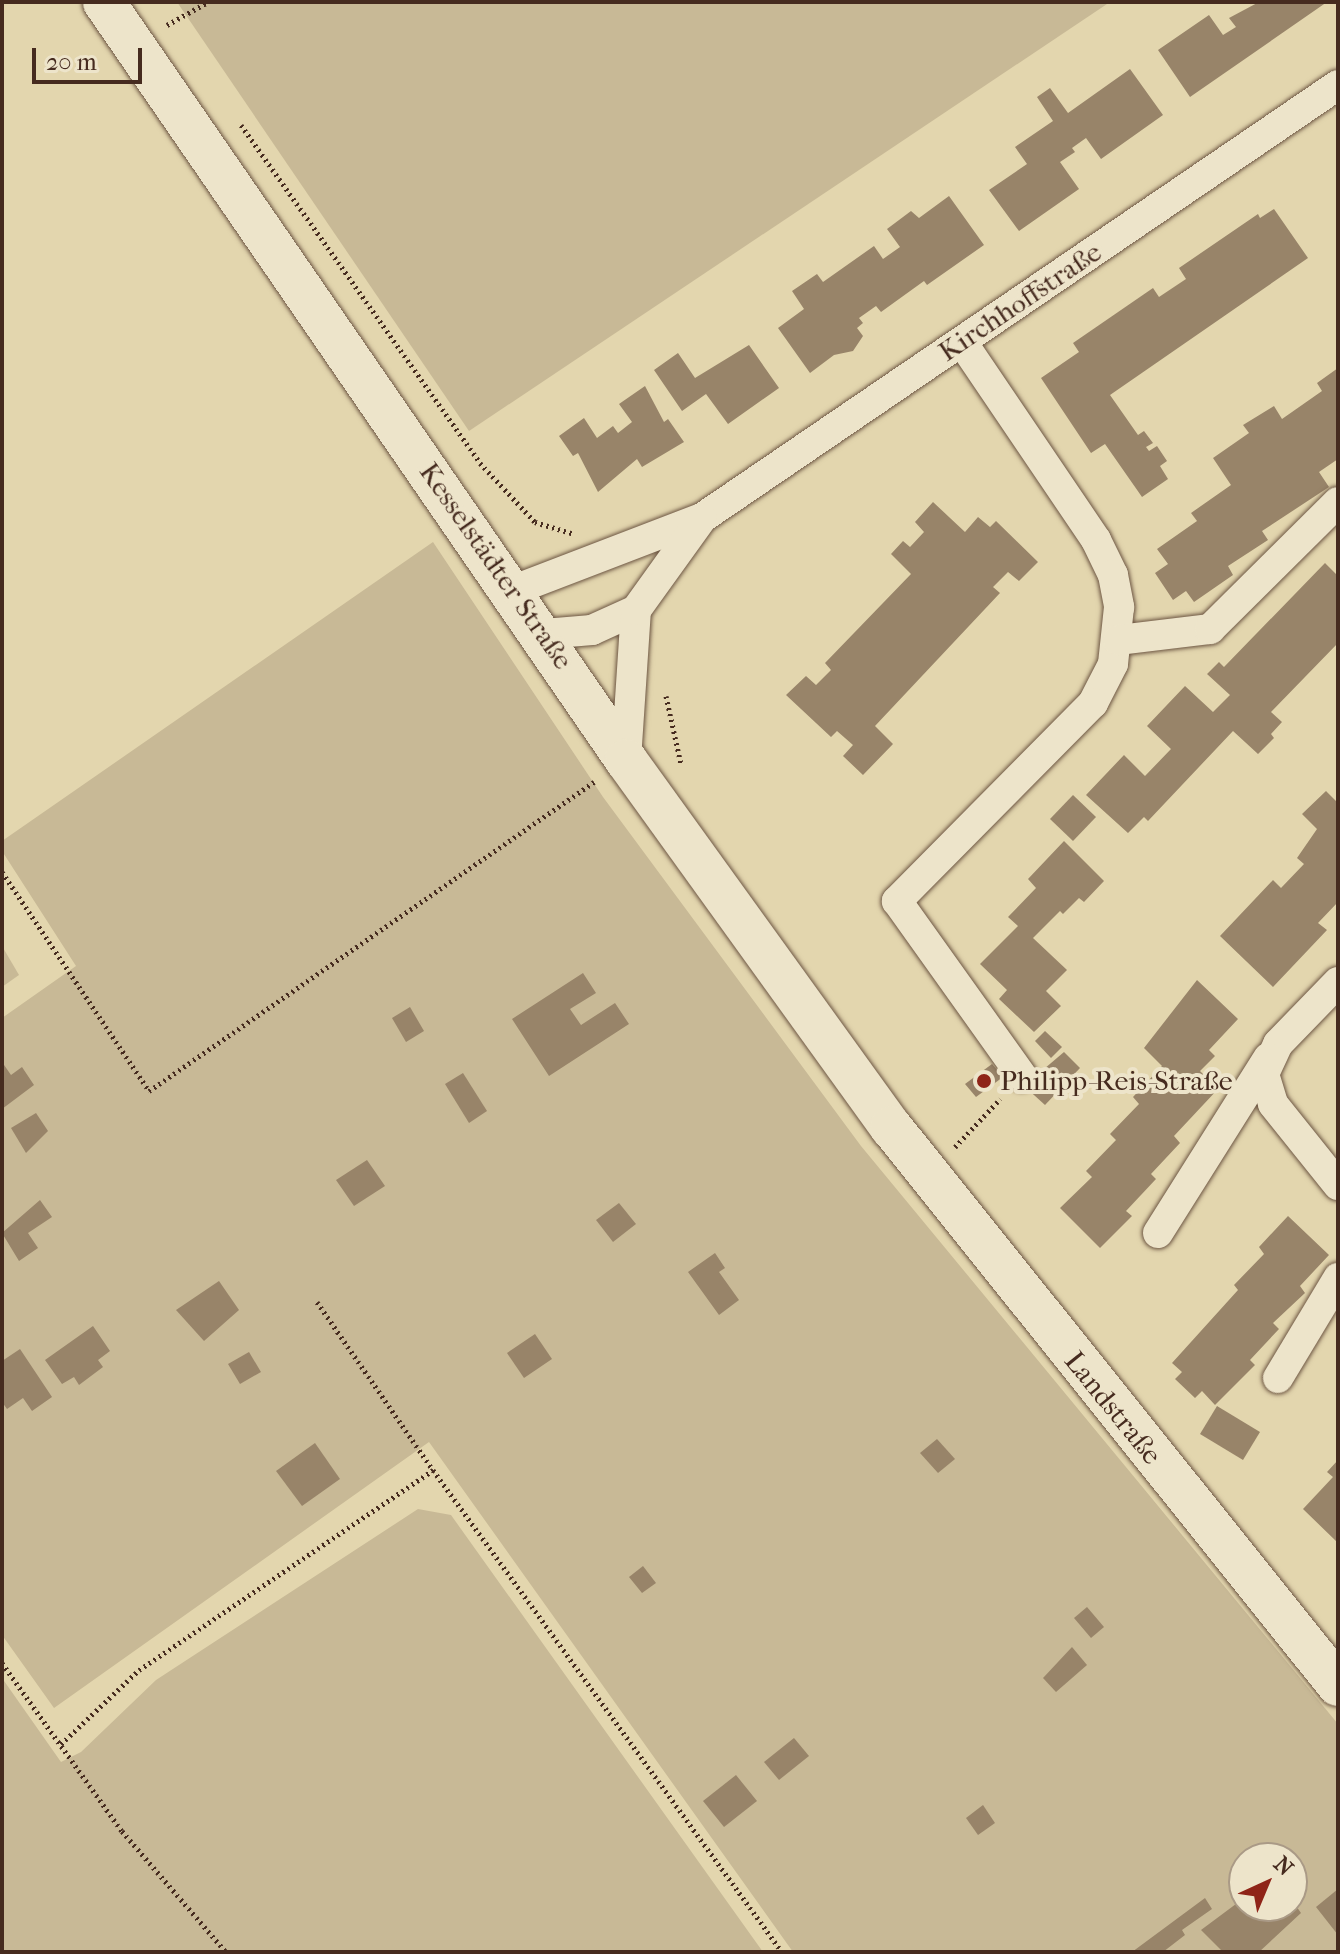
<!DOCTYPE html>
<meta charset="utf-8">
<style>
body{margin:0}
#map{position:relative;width:1340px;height:1954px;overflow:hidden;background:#e3d6ae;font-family:"IM FELL French Canon",serif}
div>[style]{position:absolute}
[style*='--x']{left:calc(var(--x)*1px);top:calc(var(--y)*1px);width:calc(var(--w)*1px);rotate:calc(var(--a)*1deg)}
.green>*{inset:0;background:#c8b996}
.building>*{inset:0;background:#988469}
.path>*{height:5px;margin-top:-2.5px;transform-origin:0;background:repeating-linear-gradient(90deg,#462b1f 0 2px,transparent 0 6px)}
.roads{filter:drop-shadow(0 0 2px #6d5643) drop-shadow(0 0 2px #6d5643)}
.street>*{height:30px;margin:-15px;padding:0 15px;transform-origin:15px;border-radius:15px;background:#ede4ca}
.secondary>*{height:42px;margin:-21px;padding:0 21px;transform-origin:21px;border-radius:21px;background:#ede4ca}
.dots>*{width:22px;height:22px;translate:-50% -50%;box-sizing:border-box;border:4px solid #ede4ca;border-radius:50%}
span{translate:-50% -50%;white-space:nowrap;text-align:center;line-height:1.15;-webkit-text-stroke:8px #ede4ca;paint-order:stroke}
.street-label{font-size:28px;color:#462b1f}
.poi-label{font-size:28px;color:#462b1f}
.left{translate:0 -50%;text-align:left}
.frame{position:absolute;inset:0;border:4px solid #462b1f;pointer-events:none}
.north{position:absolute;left:1228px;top:1842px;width:80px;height:80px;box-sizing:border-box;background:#ede4ca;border:2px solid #aa9a86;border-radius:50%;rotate:44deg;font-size:22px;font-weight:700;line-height:32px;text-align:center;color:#462b1f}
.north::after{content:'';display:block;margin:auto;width:28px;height:36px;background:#8f2418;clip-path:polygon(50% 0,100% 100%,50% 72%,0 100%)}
.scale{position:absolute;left:32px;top:48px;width:110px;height:36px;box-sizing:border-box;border:4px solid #462b1f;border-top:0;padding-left:10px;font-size:24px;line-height:28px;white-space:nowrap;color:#462b1f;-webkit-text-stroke:6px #ede4ca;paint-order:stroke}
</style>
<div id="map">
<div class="green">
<i style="clip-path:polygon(177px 2px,1110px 2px,469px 431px)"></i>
<i style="clip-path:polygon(evenodd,433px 542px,603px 797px,861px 1146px,1338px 1724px,1338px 1952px,793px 1952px,429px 1442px,54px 1708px,2px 1635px,2px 1018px,76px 966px,2px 851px,2px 841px,433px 542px,1244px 1858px,1292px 1858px,1292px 1906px,1244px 1906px,1244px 1858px)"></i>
<i style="clip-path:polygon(2px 946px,19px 975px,2px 987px)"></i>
<i style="clip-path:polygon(418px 1509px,451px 1515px,763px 1952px,2px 1952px,2px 1678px,61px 1762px,81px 1752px,156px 1680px)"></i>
</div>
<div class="building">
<i style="clip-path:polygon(1259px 2px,1327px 2px,1190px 97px,1158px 50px,1209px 15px,1223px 35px,1236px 27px,1229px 18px)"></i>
<i style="clip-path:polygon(1130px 69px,1163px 115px,1101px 159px,1086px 138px,1072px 148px,1075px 152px,1060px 162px,1079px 189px,1019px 231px,989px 190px,1027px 164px,1015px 147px,1053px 121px,1037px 97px,1050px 88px,1068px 113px)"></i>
<i style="clip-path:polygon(949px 196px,984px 245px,927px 285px,924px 281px,881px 312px,876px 306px,859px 318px,863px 323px,857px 328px,863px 336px,853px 351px,834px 355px,810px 373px,778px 328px,804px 309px,792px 291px,817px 274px,823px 282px,874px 246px,883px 259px,900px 247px,887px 229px,911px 211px,919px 218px)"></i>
<i style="clip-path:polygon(1274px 209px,1308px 258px,1110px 395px,1138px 435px,1144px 431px,1153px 443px,1146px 447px,1149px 451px,1157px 446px,1167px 461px,1160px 466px,1168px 479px,1142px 497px,1105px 444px,1091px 453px,1041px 378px,1079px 352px,1073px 343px,1153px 288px,1159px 297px,1186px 279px,1179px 268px,1258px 214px,1260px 218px)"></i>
<i style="clip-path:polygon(749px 345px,779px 388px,728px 424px,706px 394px,682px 411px,654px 370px,678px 353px,695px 378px)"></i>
<i style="clip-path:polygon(1338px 368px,1338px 459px,1319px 472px,1329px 487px,1262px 531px,1268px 540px,1228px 566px,1233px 575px,1194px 602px,1186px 591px,1173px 600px,1155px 573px,1168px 564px,1157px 549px,1197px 521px,1191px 513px,1231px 485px,1213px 458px,1249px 433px,1243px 425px,1274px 406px,1282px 419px,1322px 391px,1317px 383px)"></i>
<i style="clip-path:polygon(645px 386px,664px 422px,668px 419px,684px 442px,642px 467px,637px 459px,598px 492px,578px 453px,573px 456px,559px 436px,584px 418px,597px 438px,613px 426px,618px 433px,632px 422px,619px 404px)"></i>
<i style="clip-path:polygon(933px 502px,965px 532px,978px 517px,990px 527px,996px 521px,1038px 562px,1019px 581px,1008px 572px,993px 587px,1000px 593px,875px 726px,893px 744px,863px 775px,843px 756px,853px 745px,837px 731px,831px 737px,786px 695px,806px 676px,816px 685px,831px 670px,825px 663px,911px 574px,891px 554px,903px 541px,910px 547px,924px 532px,915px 522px)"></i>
<i style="clip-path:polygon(1325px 563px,1338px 576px,1338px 643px,1271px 712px,1282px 722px,1271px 734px,1274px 738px,1258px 754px,1233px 731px,1148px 821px,1144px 817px,1128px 833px,1086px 795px,1124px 755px,1145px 776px,1171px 749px,1147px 726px,1185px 686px,1213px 712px,1230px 695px,1207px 674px,1219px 662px,1224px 667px)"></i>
<i style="clip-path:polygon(1326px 791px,1338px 803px,1338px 902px,1318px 923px,1327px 930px,1273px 987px,1220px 936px,1273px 880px,1281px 888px,1304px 864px,1297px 858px,1317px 829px,1302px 814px)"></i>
<i style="clip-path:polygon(1073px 795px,1096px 817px,1073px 841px,1050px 819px)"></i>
<i style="clip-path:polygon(1064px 841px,1104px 881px,1084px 902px,1079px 898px,1063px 914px,1060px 911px,1033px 938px,1067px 970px,1046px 991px,1061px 1006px,1034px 1032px,999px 999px,1007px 990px,980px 964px,1018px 926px,1008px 917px,1036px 888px,1028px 879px)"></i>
<i style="clip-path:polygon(583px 973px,596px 993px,570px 1009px,581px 1025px,615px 1003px,629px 1024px,549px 1076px,512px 1019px)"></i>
<i style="clip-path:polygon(1197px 980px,1238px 1019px,1209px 1050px,1215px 1056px,1200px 1071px,1218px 1089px,1174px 1136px,1180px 1143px,1151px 1174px,1156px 1179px,1126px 1211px,1132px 1216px,1100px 1248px,1060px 1208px,1092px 1177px,1086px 1171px,1116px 1140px,1110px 1134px,1139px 1104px,1133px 1097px,1162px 1066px,1144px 1048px)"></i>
<i style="clip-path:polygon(410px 1007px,424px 1031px,406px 1042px,392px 1018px)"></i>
<i style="clip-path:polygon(1045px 1031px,1062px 1047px,1051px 1058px,1035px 1041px)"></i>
<i style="clip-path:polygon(1064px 1052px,1080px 1068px,1045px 1105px,1024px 1086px)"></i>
<i style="clip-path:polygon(2px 1062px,11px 1075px,22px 1067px,34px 1085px,2px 1109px)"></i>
<i style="clip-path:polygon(992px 1064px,1003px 1077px,976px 1097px,965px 1084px)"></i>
<i style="clip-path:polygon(463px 1073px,487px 1111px,469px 1123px,445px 1084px)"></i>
<i style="clip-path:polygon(36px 1113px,48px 1131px,26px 1153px,11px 1128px)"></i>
<i style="clip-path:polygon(367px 1160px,385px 1186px,354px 1206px,336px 1180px)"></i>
<i style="clip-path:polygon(40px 1200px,52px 1217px,28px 1233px,38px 1248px,19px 1261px,2px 1233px)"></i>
<i style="clip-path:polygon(619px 1203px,636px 1224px,613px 1242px,596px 1220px)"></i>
<i style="clip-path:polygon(1288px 1216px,1329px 1255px,1300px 1286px,1305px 1293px,1273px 1323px,1279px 1329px,1250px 1360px,1255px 1365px,1215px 1405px,1202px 1391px,1195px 1398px,1175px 1379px,1182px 1372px,1172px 1363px,1238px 1290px,1234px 1285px,1264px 1254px,1259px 1247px)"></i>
<i style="clip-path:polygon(715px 1253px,725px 1268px,719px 1272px,739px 1300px,719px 1315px,688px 1272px)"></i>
<i style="clip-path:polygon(219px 1281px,239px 1310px,204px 1341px,176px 1310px)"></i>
<i style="clip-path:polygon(93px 1326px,110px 1351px,98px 1360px,103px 1367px,79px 1385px,74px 1377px,62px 1384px,45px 1360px)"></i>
<i style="clip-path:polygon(535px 1334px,552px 1359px,524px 1378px,507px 1353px)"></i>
<i style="clip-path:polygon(20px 1349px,52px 1397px,32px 1411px,23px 1398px,7px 1409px,2px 1402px,2px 1361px)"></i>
<i style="clip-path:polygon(249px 1352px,261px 1372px,240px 1384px,228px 1364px)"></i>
<i style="clip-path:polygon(1217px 1406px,1260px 1432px,1243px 1460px,1200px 1434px)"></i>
<i style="clip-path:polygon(937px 1439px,955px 1459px,938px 1473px,920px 1453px)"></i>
<i style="clip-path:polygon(315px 1443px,340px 1479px,302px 1506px,276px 1471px)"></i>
<i style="clip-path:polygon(1338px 1460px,1338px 1543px,1303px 1509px,1333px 1477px,1327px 1472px)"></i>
<i style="clip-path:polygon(643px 1566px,656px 1583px,642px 1593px,629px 1577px)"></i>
<i style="clip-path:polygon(1087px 1607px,1104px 1627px,1091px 1638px,1074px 1618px)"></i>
<i style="clip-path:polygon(1072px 1647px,1087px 1665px,1056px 1692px,1043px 1678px)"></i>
<i style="clip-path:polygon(794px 1738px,809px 1756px,779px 1780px,764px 1762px)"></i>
<i style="clip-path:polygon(736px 1775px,757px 1801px,724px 1827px,703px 1801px)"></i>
<i style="clip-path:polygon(983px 1805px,995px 1823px,978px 1835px,966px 1818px)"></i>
<i style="clip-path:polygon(1338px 1889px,1338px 1935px,1316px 1907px)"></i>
<i style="clip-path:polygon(1205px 1898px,1212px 1909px,1182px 1930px,1185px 1935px,1163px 1952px,1132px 1952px)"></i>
<i style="clip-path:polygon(1244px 1898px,1244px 1906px,1292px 1906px,1292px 1900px,1301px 1913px,1259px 1952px,1223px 1952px,1201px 1930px)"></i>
</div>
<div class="path">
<i style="--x:167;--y:25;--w:47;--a:-29.3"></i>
<i style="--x:241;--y:125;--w:414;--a:54.7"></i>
<i style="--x:480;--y:463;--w:81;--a:47"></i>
<i style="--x:535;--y:522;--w:39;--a:17"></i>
<i style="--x:666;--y:696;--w:70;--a:77.6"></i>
<i style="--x:2;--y:872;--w:264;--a:56.1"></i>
<i style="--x:149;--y:1091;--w:542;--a:-34.78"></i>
<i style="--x:955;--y:1147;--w:66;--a:-46.8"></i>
<i style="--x:317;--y:1302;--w:204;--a:55.4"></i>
<i style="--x:2;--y:1663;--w:206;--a:54.5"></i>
<i style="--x:122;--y:1831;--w:160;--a:49.3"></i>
<i style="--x:61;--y:1744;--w:108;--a:-43.5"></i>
<i style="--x:139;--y:1670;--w:356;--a:-34.2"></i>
<i style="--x:433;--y:1470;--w:595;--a:54.09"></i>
</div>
<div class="roads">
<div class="street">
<i style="--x:962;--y:342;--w:239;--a:55.9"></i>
<i style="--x:1096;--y:540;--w:39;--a:64"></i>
<i style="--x:1113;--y:575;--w:33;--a:79"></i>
<i style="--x:1119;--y:607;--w:57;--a:96"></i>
<i style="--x:1113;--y:664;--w:44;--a:117.1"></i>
<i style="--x:1093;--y:703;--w:279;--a:134.7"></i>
<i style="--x:897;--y:901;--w:215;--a:54.5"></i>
<i style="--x:514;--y:590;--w:201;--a:-21"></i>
<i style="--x:702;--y:518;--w:769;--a:-34.25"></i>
<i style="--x:544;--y:634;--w:48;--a:-4.8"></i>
<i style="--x:592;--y:630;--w:48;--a:-24.4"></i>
<i style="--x:1118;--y:640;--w:93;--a:-6.8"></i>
<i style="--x:1210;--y:629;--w:180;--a:-44.8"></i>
<i style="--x:626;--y:760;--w:150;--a:-86.2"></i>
<i style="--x:636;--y:610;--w:113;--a:-54.3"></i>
<i style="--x:1338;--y:982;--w:86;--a:134.1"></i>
<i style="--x:1278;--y:1044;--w:33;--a:115"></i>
<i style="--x:1264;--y:1074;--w:31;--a:73"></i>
<i style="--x:1273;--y:1104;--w:104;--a:51.3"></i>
<i style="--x:1158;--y:1233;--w:207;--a:-57.8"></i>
<i style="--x:1278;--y:1378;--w:117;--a:-59"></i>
</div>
<div class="secondary">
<i style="--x:104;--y:2;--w:920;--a:55.45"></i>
<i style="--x:626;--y:760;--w:453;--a:54.2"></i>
<i style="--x:891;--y:1127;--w:715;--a:51.3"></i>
</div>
</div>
<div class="dots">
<i style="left:984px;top:1081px;background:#8f2418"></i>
</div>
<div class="street-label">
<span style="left:1020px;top:302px;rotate:-34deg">Kirchhoffstraße</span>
<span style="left:496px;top:566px;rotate:55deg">Kesselstädter Straße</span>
<span style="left:1113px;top:1408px;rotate:51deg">Landstraße</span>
</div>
<div class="poi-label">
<span class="left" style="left:1000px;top:1081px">Philipp-Reis-Straße</span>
</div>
<div class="frame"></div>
<div class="north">N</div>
<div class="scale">20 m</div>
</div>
